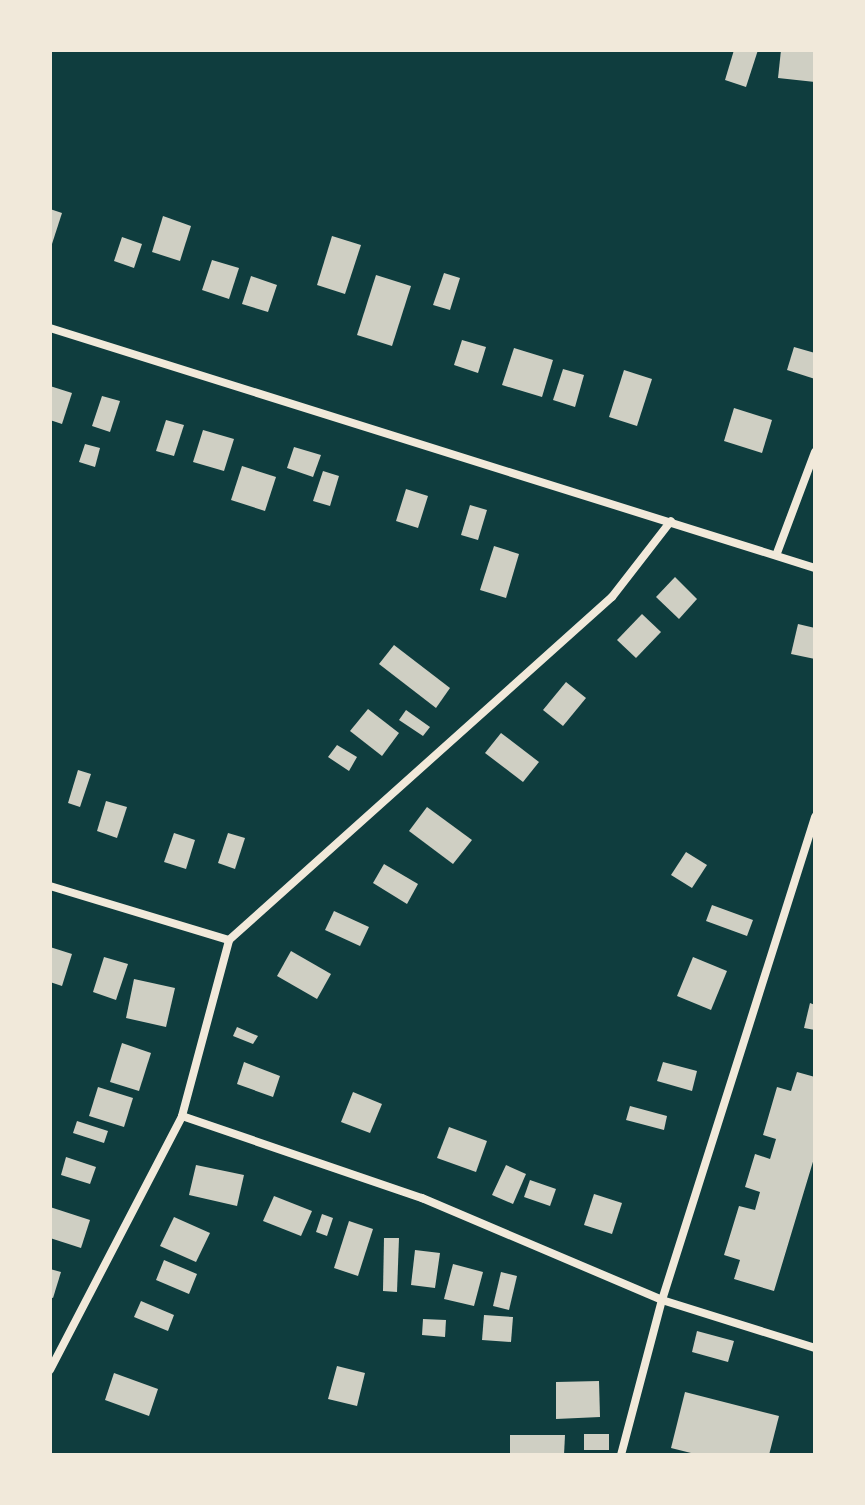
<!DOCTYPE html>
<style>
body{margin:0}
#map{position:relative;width:865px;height:1505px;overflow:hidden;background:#0f3d3e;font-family:"Sofia Sans Condensed",sans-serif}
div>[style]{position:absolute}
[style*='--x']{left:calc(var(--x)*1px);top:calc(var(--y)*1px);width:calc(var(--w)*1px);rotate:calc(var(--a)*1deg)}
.building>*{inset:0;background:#cfcfc3}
.minor>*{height:8px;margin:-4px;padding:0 4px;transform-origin:4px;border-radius:4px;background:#f1e9da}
span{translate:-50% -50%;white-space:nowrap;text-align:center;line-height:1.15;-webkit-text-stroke:6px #f1e9da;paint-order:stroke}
.frame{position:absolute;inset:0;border:52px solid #f1e9da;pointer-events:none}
</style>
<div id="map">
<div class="building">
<i style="clip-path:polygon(734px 50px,758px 50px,746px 87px,725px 80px)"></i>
<i style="clip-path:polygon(781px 50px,815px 50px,815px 82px,778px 78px)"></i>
<i style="clip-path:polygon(50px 209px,62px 213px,51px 247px,50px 247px)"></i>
<i style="clip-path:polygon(163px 216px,191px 226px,180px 261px,152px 252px)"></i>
<i style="clip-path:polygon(332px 236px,361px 245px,345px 294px,317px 285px)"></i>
<i style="clip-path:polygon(122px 237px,142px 244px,134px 268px,114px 261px)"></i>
<i style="clip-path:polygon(212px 260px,239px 268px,229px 299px,202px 290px)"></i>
<i style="clip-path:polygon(444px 273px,460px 278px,450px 310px,433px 305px)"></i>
<i style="clip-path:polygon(376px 275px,411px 286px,392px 346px,357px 335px)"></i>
<i style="clip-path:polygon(251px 276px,277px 285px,268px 312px,242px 304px)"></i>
<i style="clip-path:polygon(462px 340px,486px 347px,478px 373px,454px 365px)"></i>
<i style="clip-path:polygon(794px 347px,815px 353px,815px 379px,787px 370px)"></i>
<i style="clip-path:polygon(514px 348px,553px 360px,542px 397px,502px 385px)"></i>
<i style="clip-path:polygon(563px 369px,584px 375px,575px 407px,553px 400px)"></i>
<i style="clip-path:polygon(624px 370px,652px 379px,637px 426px,609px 417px)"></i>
<i style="clip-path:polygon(50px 386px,72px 393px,62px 424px,50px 420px)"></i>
<i style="clip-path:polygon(102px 396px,120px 401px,110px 432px,92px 426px)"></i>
<i style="clip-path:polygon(734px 408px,772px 420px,762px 453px,724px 441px)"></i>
<i style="clip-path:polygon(166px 420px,184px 425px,174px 456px,156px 451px)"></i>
<i style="clip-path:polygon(203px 430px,234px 439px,224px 471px,193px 462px)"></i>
<i style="clip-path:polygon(85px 444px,100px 448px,95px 467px,79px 462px)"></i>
<i style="clip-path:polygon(294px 447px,321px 455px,313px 477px,287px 468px)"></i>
<i style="clip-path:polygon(242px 466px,276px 477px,265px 511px,231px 500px)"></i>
<i style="clip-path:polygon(323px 471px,339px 476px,330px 506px,313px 501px)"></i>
<i style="clip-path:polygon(406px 489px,428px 496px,418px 528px,396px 521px)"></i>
<i style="clip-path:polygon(470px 505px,487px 510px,478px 540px,461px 535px)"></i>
<i style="clip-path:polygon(494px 546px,519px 554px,506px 598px,480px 590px)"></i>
<i style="clip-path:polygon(675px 577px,697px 599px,679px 619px,656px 597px)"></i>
<i style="clip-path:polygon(642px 614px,661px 632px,636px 658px,617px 640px)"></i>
<i style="clip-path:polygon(798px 624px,815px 628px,815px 659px,791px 654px)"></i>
<i style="clip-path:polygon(394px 645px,450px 688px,436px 708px,379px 664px)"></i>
<i style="clip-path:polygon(566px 682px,586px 698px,563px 726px,543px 710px)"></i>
<i style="clip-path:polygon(368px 709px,399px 733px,382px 756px,350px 731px)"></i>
<i style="clip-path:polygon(406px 710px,430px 727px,423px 736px,399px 720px)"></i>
<i style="clip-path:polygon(501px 733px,539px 762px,523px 782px,485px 753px)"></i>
<i style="clip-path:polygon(337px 745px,357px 757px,349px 771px,328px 757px)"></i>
<i style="clip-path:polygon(78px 770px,91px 774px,80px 807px,68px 803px)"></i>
<i style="clip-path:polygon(106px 801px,127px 807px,117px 838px,97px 831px)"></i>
<i style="clip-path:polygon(427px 807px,472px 840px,453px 864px,409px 831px)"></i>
<i style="clip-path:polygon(174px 833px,195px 840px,186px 869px,164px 862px)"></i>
<i style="clip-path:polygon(228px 833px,245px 838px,235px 869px,218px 863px)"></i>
<i style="clip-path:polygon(686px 852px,707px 865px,692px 888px,671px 875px)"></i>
<i style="clip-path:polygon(384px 864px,418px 884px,407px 904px,373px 883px)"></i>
<i style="clip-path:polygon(712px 905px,753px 920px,747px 936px,706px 921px)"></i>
<i style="clip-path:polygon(334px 911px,369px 927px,360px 946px,325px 930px)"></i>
<i style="clip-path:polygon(50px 947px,72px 954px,62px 986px,50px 982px)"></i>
<i style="clip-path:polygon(291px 951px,331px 974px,317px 999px,277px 976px)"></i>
<i style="clip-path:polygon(104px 957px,128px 964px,116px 1000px,93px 992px)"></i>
<i style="clip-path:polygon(693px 957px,727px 971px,711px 1010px,677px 996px)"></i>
<i style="clip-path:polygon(134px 979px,175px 988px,166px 1027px,126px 1018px)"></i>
<i style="clip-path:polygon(810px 1003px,815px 1005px,815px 1030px,804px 1028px)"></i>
<i style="clip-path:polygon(237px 1027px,258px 1036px,253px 1044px,233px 1036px)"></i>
<i style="clip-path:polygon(122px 1043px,151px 1053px,139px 1091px,110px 1082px)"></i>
<i style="clip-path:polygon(244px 1062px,280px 1076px,273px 1097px,237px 1084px)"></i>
<i style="clip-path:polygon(663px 1062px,697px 1071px,692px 1091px,657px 1081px)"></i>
<i style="clip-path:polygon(797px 1072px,815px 1077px,815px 1155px,774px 1291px,734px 1279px,740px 1260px,724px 1255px,739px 1206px,755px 1210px,760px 1192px,745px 1187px,755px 1154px,770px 1159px,776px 1139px,763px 1135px,777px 1087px,791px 1091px)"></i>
<i style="clip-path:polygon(98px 1087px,133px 1098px,124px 1127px,89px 1116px)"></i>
<i style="clip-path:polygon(353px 1092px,382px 1104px,370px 1133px,341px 1122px)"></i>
<i style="clip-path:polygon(630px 1106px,667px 1116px,664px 1130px,626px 1120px)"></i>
<i style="clip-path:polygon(77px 1121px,108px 1131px,104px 1143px,73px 1133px)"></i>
<i style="clip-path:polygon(449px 1127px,487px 1141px,476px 1172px,437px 1158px)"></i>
<i style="clip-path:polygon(66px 1157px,96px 1167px,90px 1184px,61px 1175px)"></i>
<i style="clip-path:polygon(196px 1165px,244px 1175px,237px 1206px,189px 1195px)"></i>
<i style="clip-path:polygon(506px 1165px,526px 1174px,513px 1204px,492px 1195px)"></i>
<i style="clip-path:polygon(530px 1180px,556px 1189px,550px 1206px,524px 1197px)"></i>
<i style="clip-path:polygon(594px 1194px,622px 1203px,612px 1234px,584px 1225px)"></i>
<i style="clip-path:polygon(274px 1196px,312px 1211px,301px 1236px,263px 1221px)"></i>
<i style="clip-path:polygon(50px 1207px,90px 1220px,81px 1248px,50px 1238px)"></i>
<i style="clip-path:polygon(322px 1214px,333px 1218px,327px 1236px,316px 1232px)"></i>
<i style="clip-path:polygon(174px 1217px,210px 1233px,196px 1262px,160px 1246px)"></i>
<i style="clip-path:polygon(349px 1221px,373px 1229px,358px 1276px,334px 1268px)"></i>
<i style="clip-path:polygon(384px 1238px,399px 1238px,397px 1292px,383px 1291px)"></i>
<i style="clip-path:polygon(415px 1250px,440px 1253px,435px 1288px,411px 1285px)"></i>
<i style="clip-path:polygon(164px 1260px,197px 1274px,189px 1294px,156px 1280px)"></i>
<i style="clip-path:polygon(453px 1264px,483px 1272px,474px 1306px,444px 1299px)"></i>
<i style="clip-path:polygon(50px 1269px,61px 1272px,53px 1298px,50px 1297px)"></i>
<i style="clip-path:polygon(501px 1272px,517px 1276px,509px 1310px,493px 1306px)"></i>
<i style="clip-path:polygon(141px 1301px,174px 1315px,168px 1331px,134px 1317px)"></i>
<i style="clip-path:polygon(484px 1315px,513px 1317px,511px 1342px,482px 1340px)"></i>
<i style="clip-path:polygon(423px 1319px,446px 1320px,445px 1337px,422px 1335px)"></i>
<i style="clip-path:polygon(697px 1331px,734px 1341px,728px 1362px,692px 1352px)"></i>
<i style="clip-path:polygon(337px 1366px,365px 1373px,357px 1406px,328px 1399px)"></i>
<i style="clip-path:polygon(114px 1373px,158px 1389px,149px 1416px,105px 1400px)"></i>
<i style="clip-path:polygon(599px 1381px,600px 1417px,556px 1419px,556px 1382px)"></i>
<i style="clip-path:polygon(685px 1392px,779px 1416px,769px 1455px,699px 1455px,671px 1448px)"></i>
<i style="clip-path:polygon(584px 1434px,609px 1434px,609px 1450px,584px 1450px)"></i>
<i style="clip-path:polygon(510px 1435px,565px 1435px,564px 1455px,510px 1455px)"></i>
</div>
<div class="minor">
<i style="--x:50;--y:328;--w:802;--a:17.42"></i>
<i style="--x:777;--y:553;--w:108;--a:-69.4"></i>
<i style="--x:50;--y:886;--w:187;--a:16.8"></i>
<i style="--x:182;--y:1116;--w:254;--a:18.9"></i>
<i style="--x:422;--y:1198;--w:261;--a:23"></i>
<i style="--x:662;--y:1300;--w:160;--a:17.4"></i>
<i style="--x:50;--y:1370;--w:286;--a:-62.5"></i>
<i style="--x:182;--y:1116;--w:182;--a:-75"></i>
<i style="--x:229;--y:940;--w:514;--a:-41.85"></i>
<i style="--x:612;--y:597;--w:96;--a:-52.2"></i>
<i style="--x:621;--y:1455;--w:160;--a:-75.2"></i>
<i style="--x:662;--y:1300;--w:507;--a:-72.42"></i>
</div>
<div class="frame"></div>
</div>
